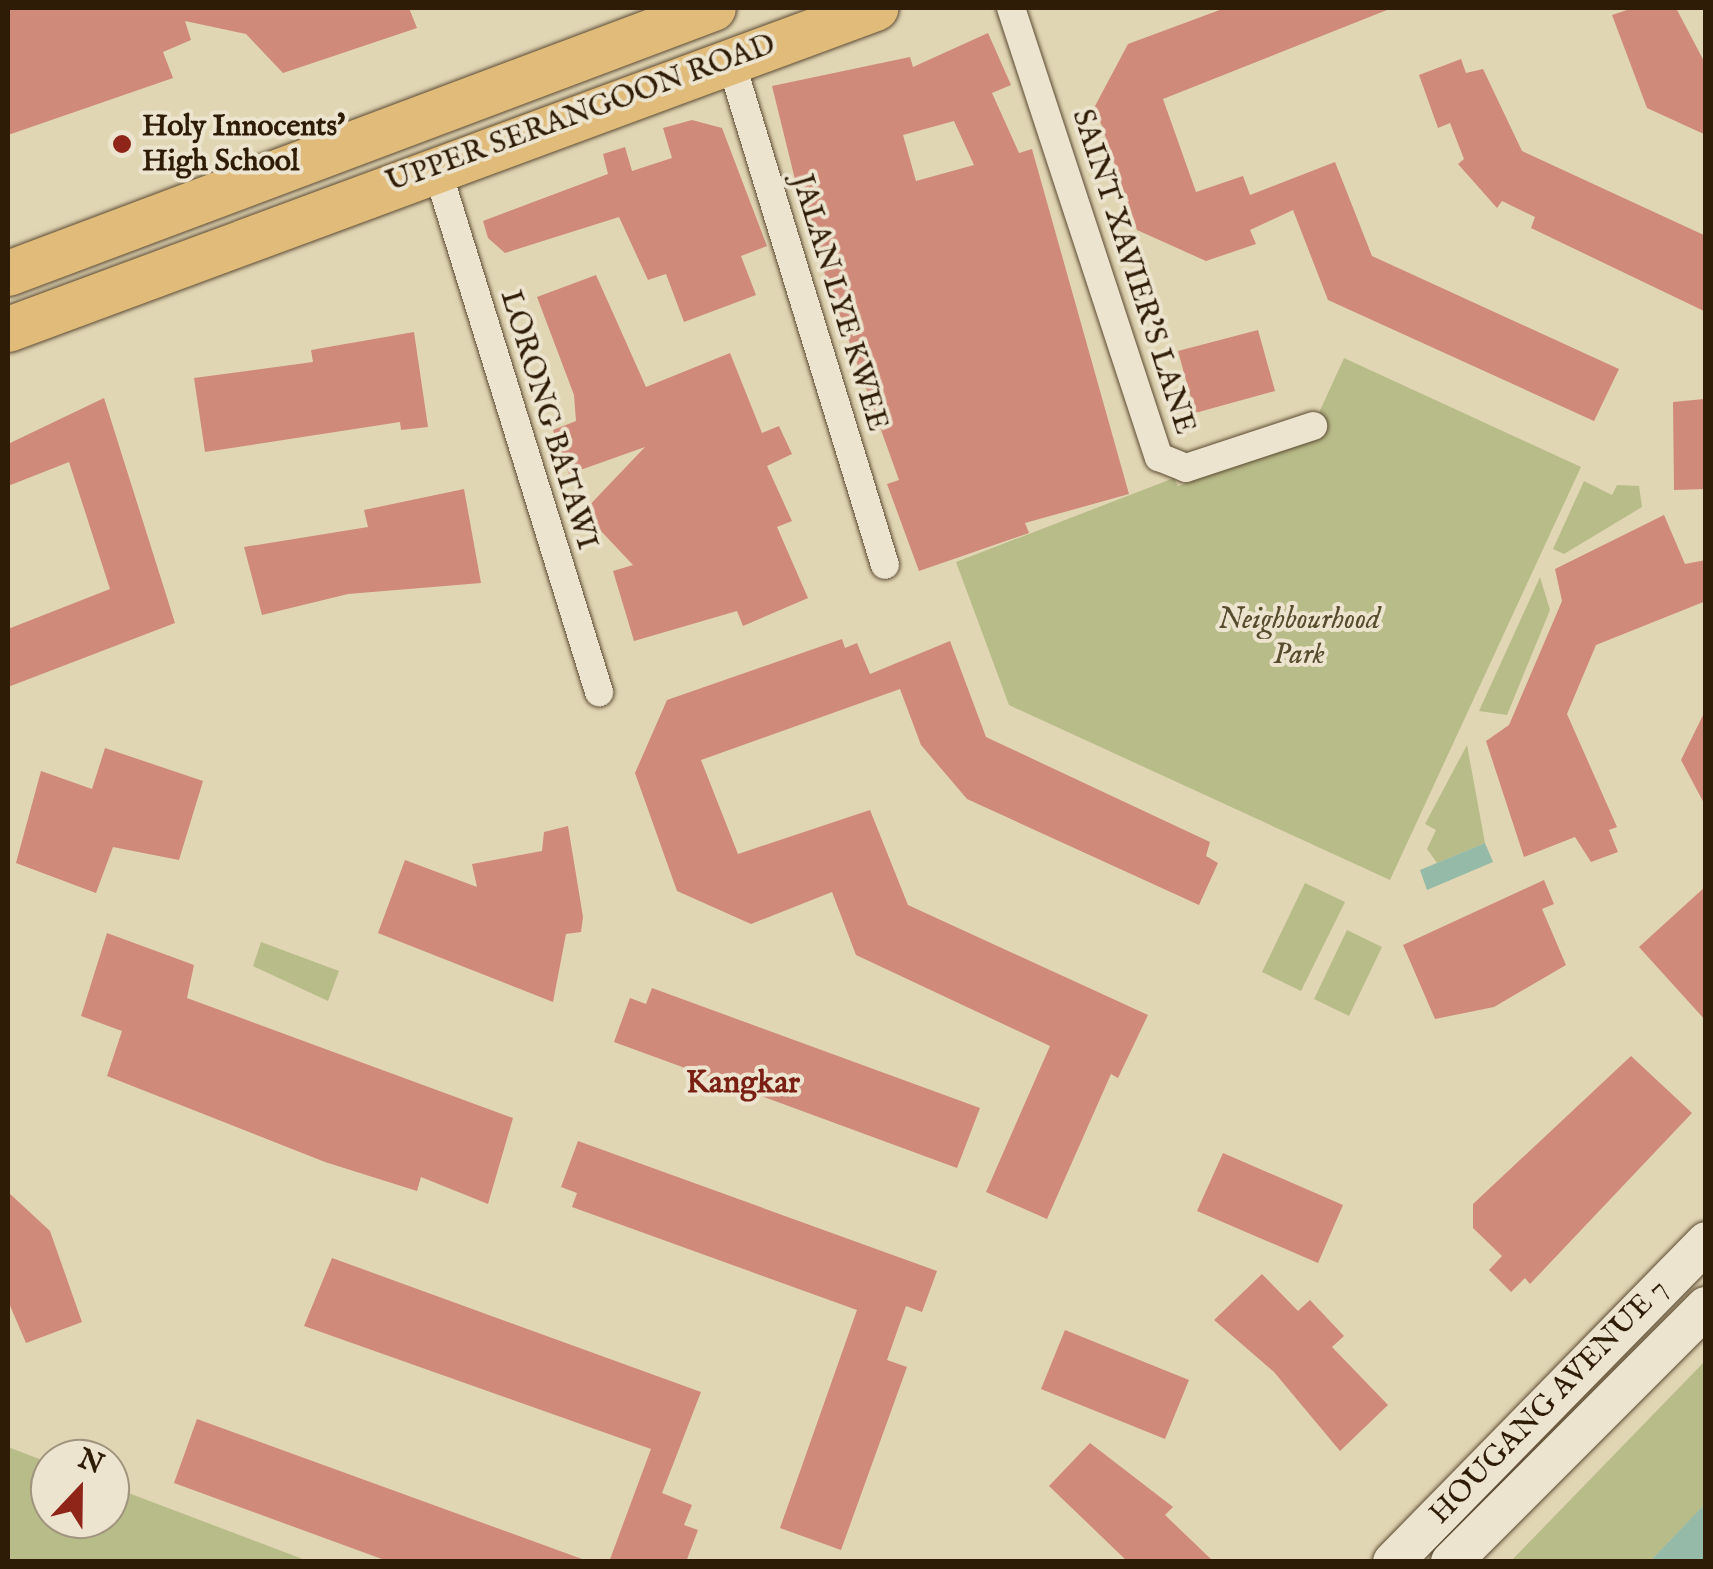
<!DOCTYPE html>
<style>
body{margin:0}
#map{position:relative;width:1713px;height:1569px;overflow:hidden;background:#e1d6b4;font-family:"IM FELL English",serif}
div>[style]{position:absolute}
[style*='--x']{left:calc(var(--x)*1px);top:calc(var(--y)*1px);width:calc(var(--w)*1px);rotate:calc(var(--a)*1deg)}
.green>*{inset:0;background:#b8bc89}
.water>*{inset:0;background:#95baa8}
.building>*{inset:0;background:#cf8a79}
.roads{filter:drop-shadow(0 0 2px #5c4a32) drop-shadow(0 0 2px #5c4a32)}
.minor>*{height:28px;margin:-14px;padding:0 14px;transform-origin:14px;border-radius:14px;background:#ece4ce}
.secondary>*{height:40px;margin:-20px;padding:0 20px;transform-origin:20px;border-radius:20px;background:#ece4ce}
.primary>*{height:45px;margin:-22.5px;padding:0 22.5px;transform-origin:22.5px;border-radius:22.5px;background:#e0bb7a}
.dots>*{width:28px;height:28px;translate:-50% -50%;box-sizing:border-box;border:5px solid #ece4ce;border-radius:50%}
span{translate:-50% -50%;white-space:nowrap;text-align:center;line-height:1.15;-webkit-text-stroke:8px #ece4ce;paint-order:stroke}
.street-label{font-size:30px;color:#2f1c07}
.poi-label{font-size:30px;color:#2f1c07;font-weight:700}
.left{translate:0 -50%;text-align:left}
.park-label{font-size:30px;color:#584c2e;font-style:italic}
.neighbourhood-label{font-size:32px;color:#7a1f14;font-weight:700}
.frame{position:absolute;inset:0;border:10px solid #2f1c07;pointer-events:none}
.north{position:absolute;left:30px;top:1439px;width:100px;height:100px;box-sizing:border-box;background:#ece4ce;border:2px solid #a0947e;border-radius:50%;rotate:22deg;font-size:28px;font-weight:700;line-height:40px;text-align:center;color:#2f1c07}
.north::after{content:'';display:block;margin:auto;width:35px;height:45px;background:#8f2418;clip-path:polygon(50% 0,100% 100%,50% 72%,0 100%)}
</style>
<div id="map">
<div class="green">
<i style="clip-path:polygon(1344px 358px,1581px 467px,1390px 880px,1009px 705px,956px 562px,1174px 478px,1178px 486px,1307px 439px)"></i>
<i style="clip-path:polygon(1584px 481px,1612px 495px,1617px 485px,1639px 486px,1642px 507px,1564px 554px,1553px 549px)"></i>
<i style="clip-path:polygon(1540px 577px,1550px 610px,1507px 715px,1479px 711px)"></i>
<i style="clip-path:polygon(1467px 745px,1485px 843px,1437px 863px,1427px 849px,1436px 830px,1425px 824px)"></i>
<i style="clip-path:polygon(1305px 883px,1345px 902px,1301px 991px,1262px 972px)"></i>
<i style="clip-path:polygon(1347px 930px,1382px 947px,1349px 1016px,1314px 999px)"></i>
<i style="clip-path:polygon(261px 942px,339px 971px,328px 1001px,253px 966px)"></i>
<i style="clip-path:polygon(1705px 1361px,1705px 1504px,1650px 1561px,1510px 1562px)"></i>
<i style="clip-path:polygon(8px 1447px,50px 1463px,50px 1519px,110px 1519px,110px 1486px,308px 1561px,8px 1561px)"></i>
</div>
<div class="water">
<i style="clip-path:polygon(1485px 843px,1493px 862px,1427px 890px,1420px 870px)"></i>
<i style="clip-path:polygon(1705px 1504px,1705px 1561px,1650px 1561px,1699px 1510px)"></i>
</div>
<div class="building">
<i style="clip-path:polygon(8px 8px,409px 8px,417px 28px,283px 73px,246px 34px,185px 21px,191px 40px,163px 52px,173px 78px,8px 135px)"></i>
<i style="clip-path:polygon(1225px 8px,1387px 10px,1163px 99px,1196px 192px,1243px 176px,1250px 195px,1335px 162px,1372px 256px,1619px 369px,1594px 421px,1328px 300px,1293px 210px,1250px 230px,1256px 244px,1206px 261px,1137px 230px,1095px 106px,1128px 44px)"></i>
<i style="clip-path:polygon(1633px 8px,1676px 8px,1706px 65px,1706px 135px,1647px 108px,1612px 15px)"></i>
<i style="clip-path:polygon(evenodd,988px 33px,1011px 85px,992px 93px,1019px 153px,1032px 149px,1129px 494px,1025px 523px,1029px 533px,919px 571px,887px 484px,899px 480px,804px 216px,772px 86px,910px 57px,913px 67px,988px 33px,954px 121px,974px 165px,916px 181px,903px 135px,954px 121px)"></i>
<i style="clip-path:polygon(1461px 59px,1466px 73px,1483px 69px,1522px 151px,1706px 236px,1706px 312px,1531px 228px,1535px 217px,1502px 201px,1497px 208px,1458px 164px,1464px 159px,1450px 123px,1438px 128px,1419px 75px)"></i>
<i style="clip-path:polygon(692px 120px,722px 128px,767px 246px,741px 256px,756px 295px,684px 322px,666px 274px,648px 280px,619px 217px,505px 253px,488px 238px,483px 221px,608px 174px,603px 154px,625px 147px,632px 171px,672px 158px,663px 128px)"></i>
<i style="clip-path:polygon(596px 275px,646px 387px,730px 353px,762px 433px,779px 426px,792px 454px,767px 466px,792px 521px,777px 527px,808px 598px,743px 626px,737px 611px,634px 641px,613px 571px,633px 565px,583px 512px,645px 447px,569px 474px,553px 430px,576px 421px,574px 395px,537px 297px)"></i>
<i style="clip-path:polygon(1258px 330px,1275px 391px,1195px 413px,1178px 351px)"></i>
<i style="clip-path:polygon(414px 332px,428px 427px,401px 430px,400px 422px,205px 452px,194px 378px,313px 362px,311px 350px)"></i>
<i style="clip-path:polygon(104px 398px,175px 623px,8px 687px,8px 629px,110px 589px,69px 462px,8px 486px,8px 444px)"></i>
<i style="clip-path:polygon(1704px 399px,1706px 489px,1674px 490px,1673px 402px)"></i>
<i style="clip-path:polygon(464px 489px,481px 583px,348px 594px,262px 615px,244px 547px,368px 527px,364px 510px)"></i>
<i style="clip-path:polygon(1664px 515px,1685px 564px,1706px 560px,1706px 601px,1596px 645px,1567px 714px,1617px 827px,1609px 830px,1618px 852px,1591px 862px,1575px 837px,1524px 857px,1486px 741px,1509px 725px,1562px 601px,1555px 569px)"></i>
<i style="clip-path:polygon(842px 639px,845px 648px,857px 643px,870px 674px,950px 641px,986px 737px,1210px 842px,1206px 856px,1218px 863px,1199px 905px,967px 799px,921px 745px,900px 689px,701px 760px,738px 854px,870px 810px,908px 905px,1148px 1015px,1118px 1078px,1111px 1074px,1047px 1219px,986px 1192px,1050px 1046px,856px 955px,832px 892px,751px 924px,677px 891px,635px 773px,667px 700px)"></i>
<i style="clip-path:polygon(1706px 709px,1706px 807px,1681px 760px)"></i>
<i style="clip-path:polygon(105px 748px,203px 781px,179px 860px,113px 847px,96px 893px,16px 863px,41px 771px,92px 789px)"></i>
<i style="clip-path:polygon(568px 826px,583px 917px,581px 932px,566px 934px,553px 1002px,378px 933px,405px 860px,477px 887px,472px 864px,542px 851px,544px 832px)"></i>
<i style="clip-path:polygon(1544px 880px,1554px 904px,1542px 909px,1566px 965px,1494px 1007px,1435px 1019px,1403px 945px)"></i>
<i style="clip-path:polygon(1706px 886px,1706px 1021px,1639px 947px)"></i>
<i style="clip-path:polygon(107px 933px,194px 965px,187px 998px,513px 1118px,488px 1204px,421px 1177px,417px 1191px,325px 1162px,107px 1076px,122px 1031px,81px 1016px)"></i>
<i style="clip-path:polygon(652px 988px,980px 1108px,957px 1168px,614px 1042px,630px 998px,646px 1004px)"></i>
<i style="clip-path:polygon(1631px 1056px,1692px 1113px,1530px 1284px,1525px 1278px,1511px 1292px,1489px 1270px,1502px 1256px,1473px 1228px,1473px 1204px)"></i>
<i style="clip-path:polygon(578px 1141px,937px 1271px,922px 1312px,906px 1306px,887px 1360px,907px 1367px,841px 1550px,780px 1528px,857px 1310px,572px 1207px,577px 1193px,561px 1187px)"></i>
<i style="clip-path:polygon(1223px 1153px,1343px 1205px,1318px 1263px,1197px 1211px)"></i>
<i style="clip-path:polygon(8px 1192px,50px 1231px,82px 1322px,26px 1343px,8px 1301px)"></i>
<i style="clip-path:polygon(332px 1258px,701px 1392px,662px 1493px,692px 1505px,684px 1525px,698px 1530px,686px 1562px,609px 1562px,651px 1449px,304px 1326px)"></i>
<i style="clip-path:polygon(1262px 1274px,1298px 1311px,1310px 1300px,1344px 1336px,1332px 1347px,1388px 1405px,1340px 1451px,1274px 1372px,1214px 1320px)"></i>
<i style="clip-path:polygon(1065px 1330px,1189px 1380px,1165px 1439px,1041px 1389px)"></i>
<i style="clip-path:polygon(197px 1419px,582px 1559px,582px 1562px,390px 1562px,174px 1483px)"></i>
<i style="clip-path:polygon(1090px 1443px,1173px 1507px,1165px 1515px,1214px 1562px,1128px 1562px,1049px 1486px)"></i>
</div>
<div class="roads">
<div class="minor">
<i style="--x:1011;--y:8;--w:473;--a:71.8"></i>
<i style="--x:1159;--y:457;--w:29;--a:22"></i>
<i style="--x:1186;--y:468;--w:134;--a:-18.3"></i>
<i style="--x:730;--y:59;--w:529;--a:72.97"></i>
<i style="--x:436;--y:166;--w:551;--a:72.78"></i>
</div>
<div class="secondary">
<i style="--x:1393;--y:1562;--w:448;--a:-45.6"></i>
<i style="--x:1451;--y:1562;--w:361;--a:-45"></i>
</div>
<div class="primary">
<i style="--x:8;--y:273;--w:753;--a:-20.6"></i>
<i style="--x:8;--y:329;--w:925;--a:-20.32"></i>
</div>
</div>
<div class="dots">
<i style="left:122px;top:144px;background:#8f2418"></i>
</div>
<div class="street-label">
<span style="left:581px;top:114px;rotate:-20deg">UPPER SERANGOON ROAD</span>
<span style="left:1133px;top:272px;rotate:72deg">SAINT XAVIER'S LANE</span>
<span style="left:839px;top:303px;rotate:73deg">JALAN LYE KWEE</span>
<span style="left:548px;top:420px;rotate:73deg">LORONG BATAWI</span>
<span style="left:1549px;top:1402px;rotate:-46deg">HOUGANG AVENUE 7</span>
</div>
<div class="poi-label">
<span class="left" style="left:142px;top:144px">Holy Innocents'<br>High School</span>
</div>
<div class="park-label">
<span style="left:1299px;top:637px">Neighbourhood<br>Park</span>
</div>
<div class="neighbourhood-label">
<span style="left:743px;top:1084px">Kangkar</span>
</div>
<div class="frame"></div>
<div class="north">N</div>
</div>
